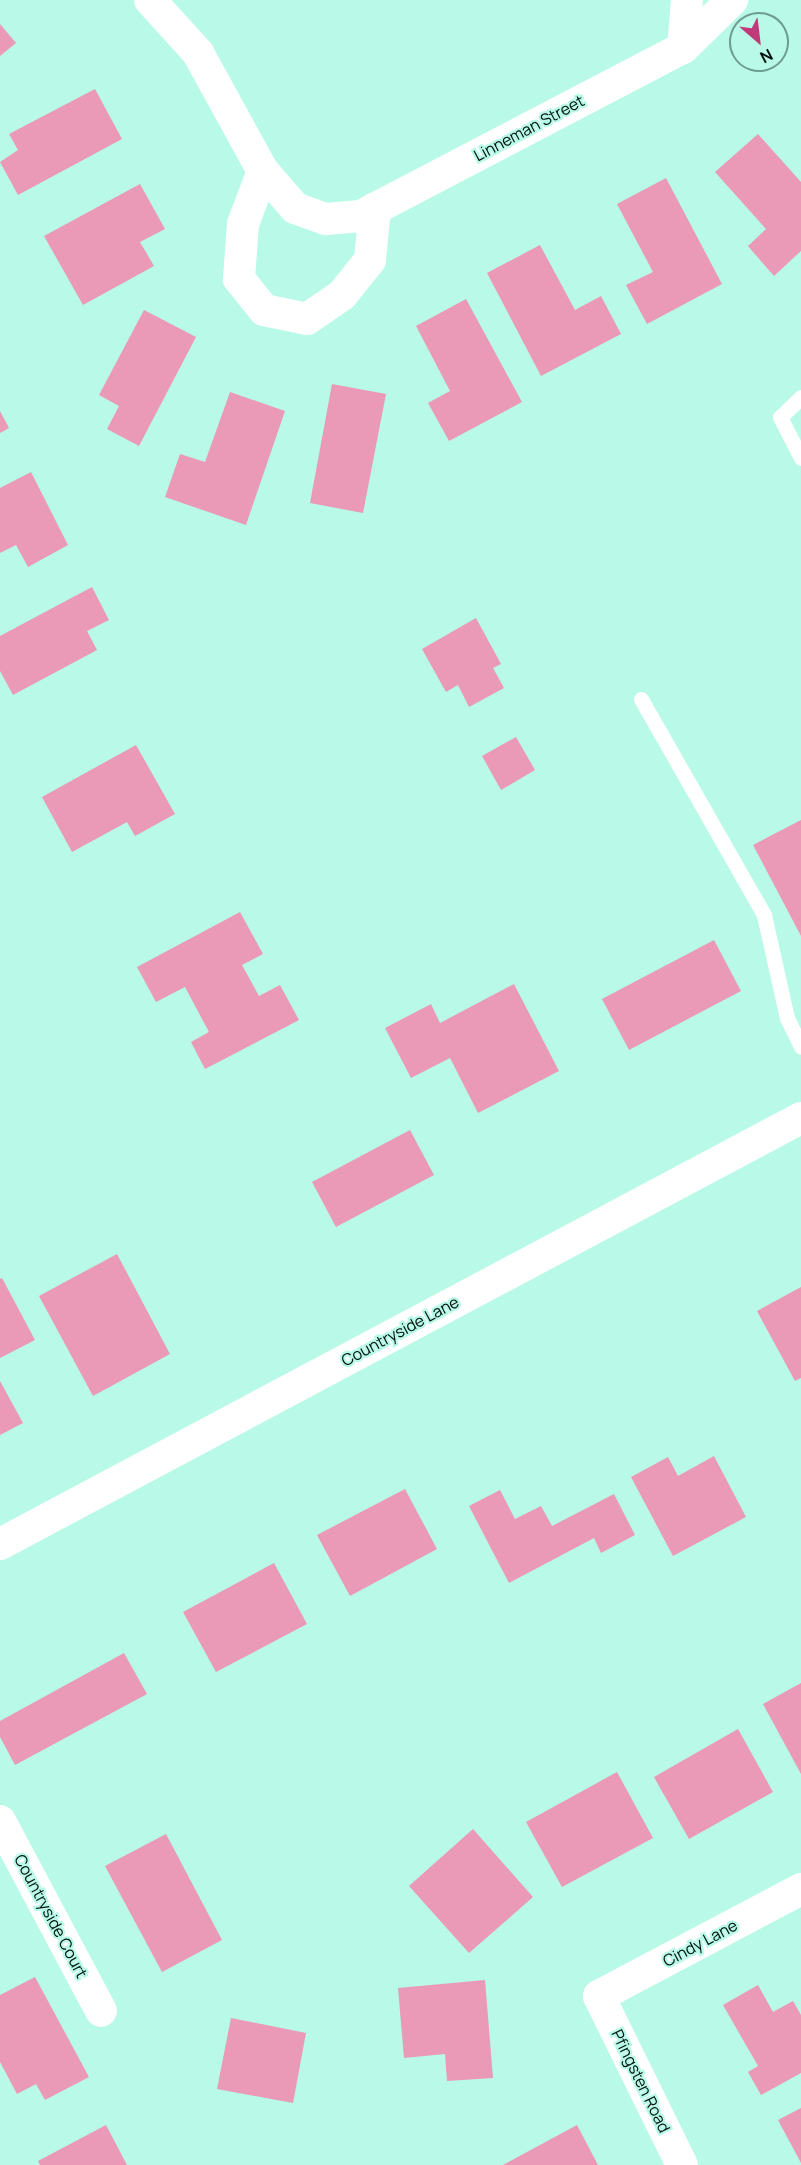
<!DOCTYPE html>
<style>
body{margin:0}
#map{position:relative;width:801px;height:2165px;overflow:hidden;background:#b8f9e7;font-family:Manrope,sans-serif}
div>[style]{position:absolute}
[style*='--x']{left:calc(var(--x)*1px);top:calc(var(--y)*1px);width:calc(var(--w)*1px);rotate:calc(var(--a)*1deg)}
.building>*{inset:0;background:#ea99b7}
.service>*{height:15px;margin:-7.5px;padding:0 7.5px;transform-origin:7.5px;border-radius:7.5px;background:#fff}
.minor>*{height:32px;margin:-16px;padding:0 16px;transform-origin:16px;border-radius:16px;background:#fff}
span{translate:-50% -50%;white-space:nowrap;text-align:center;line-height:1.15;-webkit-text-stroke:4.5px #b8f9e7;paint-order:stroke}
.street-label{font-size:16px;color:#00110c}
.north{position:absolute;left:729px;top:12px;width:60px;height:60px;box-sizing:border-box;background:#b8f9e7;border:2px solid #6e9c8f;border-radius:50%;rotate:152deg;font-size:16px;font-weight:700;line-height:24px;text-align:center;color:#00110c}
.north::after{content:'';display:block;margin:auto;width:21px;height:27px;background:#c03a79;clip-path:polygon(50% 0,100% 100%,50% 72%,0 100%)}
</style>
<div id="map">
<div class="building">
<i style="clip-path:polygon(0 24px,16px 43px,0 56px)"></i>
<i style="clip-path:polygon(95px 89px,122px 139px,18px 195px,0 162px,18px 150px,9px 134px)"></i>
<i style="clip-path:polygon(758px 134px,801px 182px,801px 251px,774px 276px,748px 246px,766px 229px,715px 172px)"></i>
<i style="clip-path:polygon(666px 178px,722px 284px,647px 324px,626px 285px,653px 272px,617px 204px)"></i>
<i style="clip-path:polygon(140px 184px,165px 229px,140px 242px,154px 266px,83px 305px,44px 236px)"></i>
<i style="clip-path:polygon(540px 245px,575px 310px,601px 296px,621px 334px,541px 376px,487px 273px)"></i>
<i style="clip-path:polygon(466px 299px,522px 402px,449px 441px,428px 403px,450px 391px,416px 326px)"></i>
<i style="clip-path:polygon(144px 310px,196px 337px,139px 446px,107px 429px,119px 406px,99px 395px)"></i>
<i style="clip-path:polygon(332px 384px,386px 394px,363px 513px,310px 503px)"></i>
<i style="clip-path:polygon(230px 392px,285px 411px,246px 525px,165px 497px,180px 454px,205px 462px)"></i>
<i style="clip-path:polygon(0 411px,9px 428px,0 433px)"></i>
<i style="clip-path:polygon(31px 472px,68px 545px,28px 567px,16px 545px,0 553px,0 488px)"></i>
<i style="clip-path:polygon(92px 587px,109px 620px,87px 631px,97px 650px,13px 695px,0 671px,0 636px)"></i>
<i style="clip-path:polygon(476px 618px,501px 664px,493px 668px,504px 688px,469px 707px,458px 685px,446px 692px,422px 649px)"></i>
<i style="clip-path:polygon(516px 737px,535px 770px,501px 790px,482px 756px)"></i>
<i style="clip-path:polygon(136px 745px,175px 814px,135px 836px,127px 822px,72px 852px,42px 797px)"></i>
<i style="clip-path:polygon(801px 820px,801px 936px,753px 845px)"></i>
<i style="clip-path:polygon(240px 912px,263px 954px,242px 965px,259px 996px,280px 985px,299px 1020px,205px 1069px,191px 1042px,209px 1032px,185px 987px,156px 1002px,137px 967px)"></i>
<i style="clip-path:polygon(714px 940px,741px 991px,629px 1050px,602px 999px)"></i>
<i style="clip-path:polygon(514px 984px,559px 1071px,478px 1113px,450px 1058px,411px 1078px,385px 1028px,431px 1004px,440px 1023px)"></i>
<i style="clip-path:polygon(410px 1130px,434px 1175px,336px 1227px,312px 1182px)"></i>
<i style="clip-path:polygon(117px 1254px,170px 1354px,93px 1396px,39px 1296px)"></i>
<i style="clip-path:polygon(2px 1278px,35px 1340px,0 1358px,0 1279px)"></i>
<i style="clip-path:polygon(801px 1287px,801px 1378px,795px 1381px,757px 1311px)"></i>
<i style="clip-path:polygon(0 1381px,23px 1423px,0 1435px)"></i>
<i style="clip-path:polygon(714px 1456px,746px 1517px,673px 1556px,631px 1477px,668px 1457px,678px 1476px)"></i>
<i style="clip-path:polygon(405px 1489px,437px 1549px,350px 1596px,317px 1535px)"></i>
<i style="clip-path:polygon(500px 1490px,515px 1519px,541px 1506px,552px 1526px,614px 1494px,635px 1535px,601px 1553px,594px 1538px,509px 1583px,469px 1506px)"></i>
<i style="clip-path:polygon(274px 1563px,307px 1624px,216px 1672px,183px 1612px)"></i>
<i style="clip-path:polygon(124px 1653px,147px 1694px,15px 1765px,0 1737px,0 1721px)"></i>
<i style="clip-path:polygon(801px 1683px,801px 1774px,763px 1704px)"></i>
<i style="clip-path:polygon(738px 1729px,773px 1792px,689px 1839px,654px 1777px)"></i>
<i style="clip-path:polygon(617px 1772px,653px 1838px,562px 1887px,526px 1822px)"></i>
<i style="clip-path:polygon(473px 1829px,533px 1897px,469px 1953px,409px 1886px)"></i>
<i style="clip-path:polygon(166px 1834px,222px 1940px,162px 1972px,105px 1866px)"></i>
<i style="clip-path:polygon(35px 1977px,89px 2077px,45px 2100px,36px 2084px,17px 2094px,0 2062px,0 1995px)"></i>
<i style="clip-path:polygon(485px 1980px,493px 2078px,447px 2081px,445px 2054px,404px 2058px,398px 1988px)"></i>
<i style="clip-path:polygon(758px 1985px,773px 2012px,793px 2001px,801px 2015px,801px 2073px,761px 2095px,748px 2072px,758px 2066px,723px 2005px)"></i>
<i style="clip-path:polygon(231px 2018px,306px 2033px,293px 2103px,217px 2089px)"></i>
<i style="clip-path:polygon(801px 2108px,801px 2163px,778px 2120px)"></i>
<i style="clip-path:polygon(106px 2125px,127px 2165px,40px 2165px,38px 2161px)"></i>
<i style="clip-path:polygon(577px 2125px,598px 2165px,503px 2165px)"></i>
</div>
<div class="service">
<i style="--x:801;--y:397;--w:29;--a:136"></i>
<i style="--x:780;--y:417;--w:46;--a:62.9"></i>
<i style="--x:641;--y:699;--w:249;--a:60.3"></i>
<i style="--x:764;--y:915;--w:106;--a:77.4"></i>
<i style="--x:787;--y:1018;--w:32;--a:64"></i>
</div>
<div class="minor">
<i style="--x:150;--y:0;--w:72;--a:47.8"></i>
<i style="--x:198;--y:53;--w:135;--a:61.2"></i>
<i style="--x:263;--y:171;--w:49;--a:49.1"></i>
<i style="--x:295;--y:208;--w:33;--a:20"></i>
<i style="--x:326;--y:219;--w:35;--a:-5"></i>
<i style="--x:361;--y:216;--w:363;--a:-27.6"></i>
<i style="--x:683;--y:48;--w:69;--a:-44.4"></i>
<i style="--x:683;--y:48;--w:48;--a:-85.2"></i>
<i style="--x:263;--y:171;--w:57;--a:110.7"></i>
<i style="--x:243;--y:224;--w:55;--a:94.2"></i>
<i style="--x:239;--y:279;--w:40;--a:51"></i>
<i style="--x:264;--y:310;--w:44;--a:11.8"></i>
<i style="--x:307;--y:319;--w:42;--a:-34.4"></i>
<i style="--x:342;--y:295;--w:45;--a:-51.3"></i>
<i style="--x:370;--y:260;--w:52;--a:-84.5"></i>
<i style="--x:0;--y:1544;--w:907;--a:-28.01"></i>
<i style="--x:0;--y:1821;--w:215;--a:62"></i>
<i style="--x:682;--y:2165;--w:188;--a:-116.2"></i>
<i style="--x:599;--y:1996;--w:229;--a:-27.9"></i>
</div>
<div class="street-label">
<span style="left:529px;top:128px;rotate:-28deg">Linneman Street</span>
<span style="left:400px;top:1331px;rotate:-28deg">Countryside Lane</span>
<span style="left:51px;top:1916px;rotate:62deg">Countryside Court</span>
<span style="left:700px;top:1943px;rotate:-28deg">Cindy Lane</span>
<span style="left:641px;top:2081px;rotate:64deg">Pfingsten Road</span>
</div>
<div class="north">N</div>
</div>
